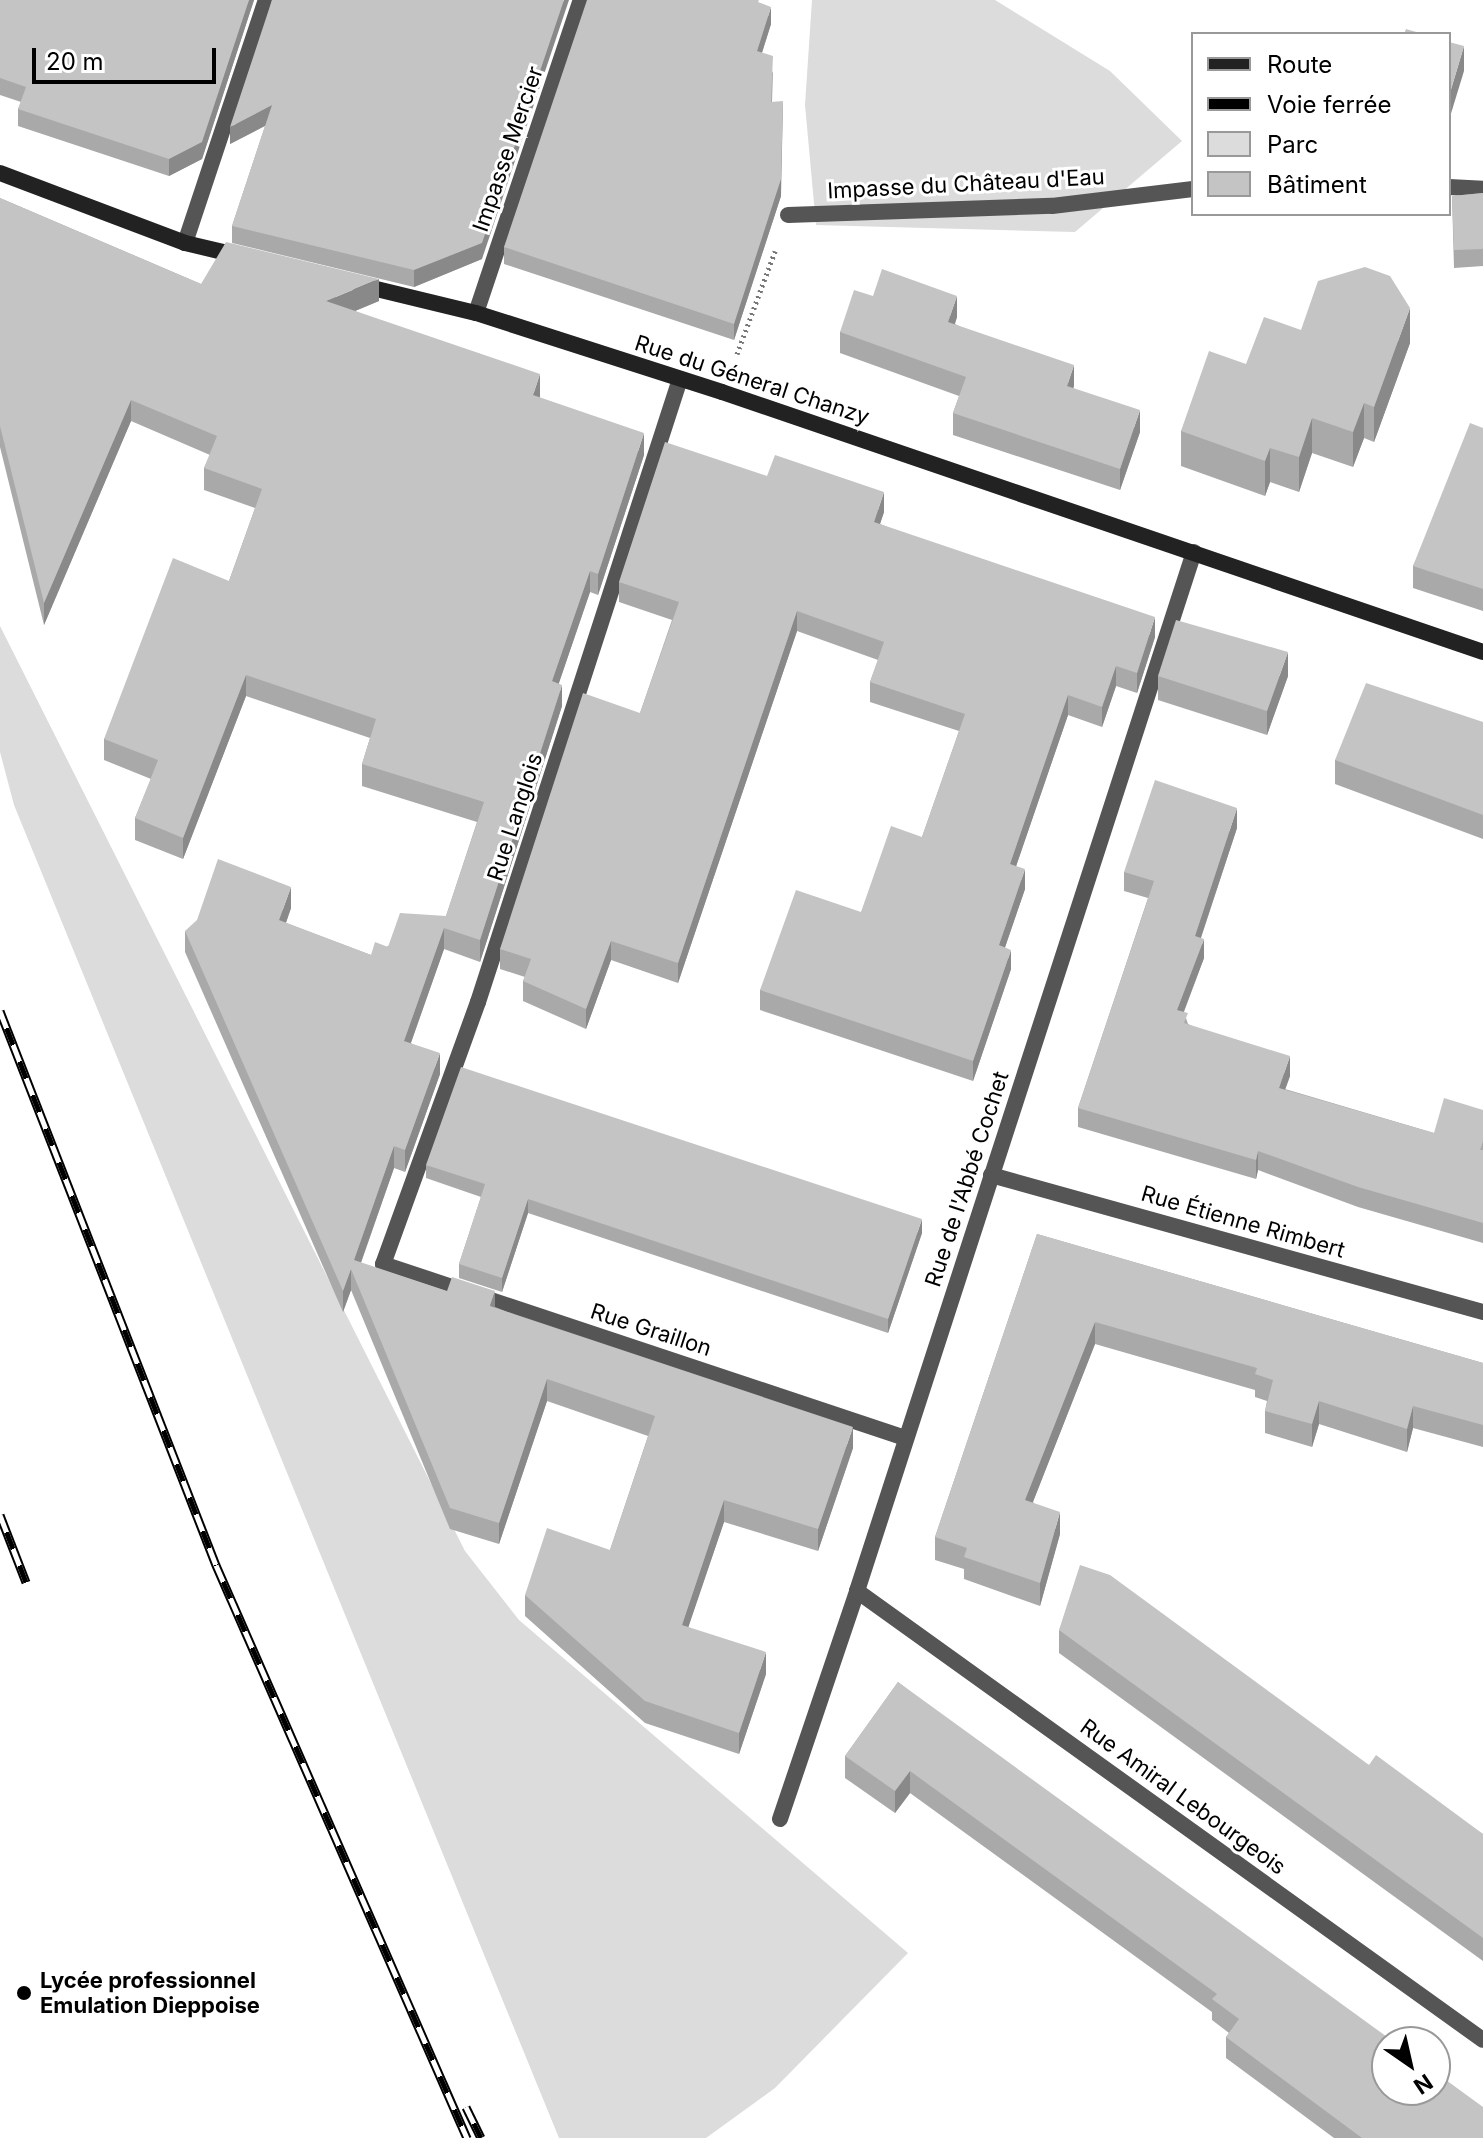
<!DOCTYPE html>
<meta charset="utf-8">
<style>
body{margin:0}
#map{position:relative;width:1483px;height:2138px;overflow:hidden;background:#fff;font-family:Inter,sans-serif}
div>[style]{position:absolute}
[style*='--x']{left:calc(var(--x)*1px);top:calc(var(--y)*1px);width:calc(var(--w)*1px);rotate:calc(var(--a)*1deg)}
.green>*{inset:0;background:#dcdcdc}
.path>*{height:5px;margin-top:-2.5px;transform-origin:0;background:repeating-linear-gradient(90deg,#777 0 2px,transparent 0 6px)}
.minor>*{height:16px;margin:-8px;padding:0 8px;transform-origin:8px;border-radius:8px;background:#555}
.tertiary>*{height:16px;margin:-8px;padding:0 8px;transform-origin:8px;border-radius:8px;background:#555}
.secondary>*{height:16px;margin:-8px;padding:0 8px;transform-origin:8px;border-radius:8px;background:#222}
.rail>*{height:9px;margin-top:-4.5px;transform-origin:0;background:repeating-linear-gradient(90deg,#fff 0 18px,#000 0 36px);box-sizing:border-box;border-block:2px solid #000}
.wall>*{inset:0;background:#a9a9a9}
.shaded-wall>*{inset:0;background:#898989}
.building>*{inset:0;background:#c4c4c4}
.dots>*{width:22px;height:22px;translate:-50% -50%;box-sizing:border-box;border:4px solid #fff;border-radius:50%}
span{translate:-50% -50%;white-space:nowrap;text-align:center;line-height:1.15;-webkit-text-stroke:6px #fff;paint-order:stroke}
.street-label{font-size:22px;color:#000}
.poi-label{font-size:22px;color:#000;font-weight:700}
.left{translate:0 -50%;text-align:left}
.legend{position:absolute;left:1191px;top:32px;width:260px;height:184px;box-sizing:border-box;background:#fff;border:2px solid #999;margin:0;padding:10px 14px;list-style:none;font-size:24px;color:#000}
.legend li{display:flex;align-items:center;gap:16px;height:40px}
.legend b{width:40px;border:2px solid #999}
.north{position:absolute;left:1371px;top:2026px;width:80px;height:80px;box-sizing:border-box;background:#fff;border:2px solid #999;border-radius:50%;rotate:146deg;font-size:22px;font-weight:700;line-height:32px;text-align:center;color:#000}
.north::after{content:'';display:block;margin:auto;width:28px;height:36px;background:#000;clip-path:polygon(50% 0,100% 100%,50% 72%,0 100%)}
.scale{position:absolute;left:32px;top:48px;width:184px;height:36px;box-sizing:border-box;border:4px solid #000;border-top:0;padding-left:10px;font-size:24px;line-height:28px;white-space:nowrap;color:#000;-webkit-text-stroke:6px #fff;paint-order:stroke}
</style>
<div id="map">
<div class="green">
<i style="clip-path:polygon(812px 0,995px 0,1110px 71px,1182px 141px,1075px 232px,816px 225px,805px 105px)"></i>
<i style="clip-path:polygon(0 626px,465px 1551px,519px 1620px,908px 1953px,775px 2088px,706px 2138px,559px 2138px,14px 805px,0 752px)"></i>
</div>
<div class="path">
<i style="--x:737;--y:354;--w:110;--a:-69.7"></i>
</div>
<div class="minor">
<i style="--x:1449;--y:187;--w:34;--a:3"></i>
<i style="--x:788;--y:215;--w:264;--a:-2"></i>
<i style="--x:1052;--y:206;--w:142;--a:-6.9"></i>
<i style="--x:185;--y:243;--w:256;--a:-71.6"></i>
<i style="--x:476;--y:313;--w:330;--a:-71.5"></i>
<i style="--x:680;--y:379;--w:655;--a:107.96"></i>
<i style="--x:478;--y:1002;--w:279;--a:109.9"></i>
<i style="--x:383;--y:1264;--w:550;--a:18.43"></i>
<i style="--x:991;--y:1175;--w:511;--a:15.56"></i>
<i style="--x:780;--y:1819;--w:241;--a:-71.3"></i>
</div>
<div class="tertiary">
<i style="--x:1194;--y:552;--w:1092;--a:107.97"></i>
<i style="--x:857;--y:1591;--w:770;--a:35.65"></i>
</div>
<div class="secondary">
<i style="--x:0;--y:173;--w:198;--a:20.7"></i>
<i style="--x:185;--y:243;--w:57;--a:13.3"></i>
<i style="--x:360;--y:285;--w:119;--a:13.6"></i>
<i style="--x:476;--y:313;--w:258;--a:17.8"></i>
<i style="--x:722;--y:392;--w:804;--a:18.86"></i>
</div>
<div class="rail">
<i style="--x:0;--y:1011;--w:595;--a:68.7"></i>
<i style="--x:216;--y:1565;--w:626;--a:66.34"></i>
<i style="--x:0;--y:1515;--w:72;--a:68.8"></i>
<i style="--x:466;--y:2107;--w:34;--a:64"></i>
</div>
<div class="wall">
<i style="clip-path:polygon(0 0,254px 0,202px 159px,169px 176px,18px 126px,18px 109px,21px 102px,0 95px)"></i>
<i style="clip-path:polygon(272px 0,482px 259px,414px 287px,232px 243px,232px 226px,265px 126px,230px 144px)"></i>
<i style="clip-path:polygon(763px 4px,771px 24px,762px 53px,773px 73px,772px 102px,781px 196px,734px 340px,504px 264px,504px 247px)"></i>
<i style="clip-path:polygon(1483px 193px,1483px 266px,1454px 268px,1452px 196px)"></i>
<i style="clip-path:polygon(0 198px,201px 284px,379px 301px,355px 311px,540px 396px,540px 398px,644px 455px,598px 595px,590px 592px,559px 683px,562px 706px,480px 962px,444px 949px,411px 1043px,440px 1074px,405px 1172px,394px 1168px,361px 1263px,495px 1307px,853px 1448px,818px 1551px,724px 1522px,688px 1627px,766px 1674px,739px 1754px,645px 1723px,525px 1616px,525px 1595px,610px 1550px,648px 1436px,547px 1401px,499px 1544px,450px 1529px,351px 1290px,343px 1312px,185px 952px,185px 931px,291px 908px,286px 923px,371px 955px,446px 916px,477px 822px,362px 786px,362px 764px,370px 738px,246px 696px,183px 859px,135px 840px,135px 818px,151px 779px,104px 760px,104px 739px,229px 581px,255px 508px,204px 490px,204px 468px,210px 455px,131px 421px,44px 625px,0 447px)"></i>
<i style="clip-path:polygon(873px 296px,957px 317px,955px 324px,1074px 386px,1073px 388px,1140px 432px,1120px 490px,953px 435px,953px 413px,959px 396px,840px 353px,840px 332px)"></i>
<i style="clip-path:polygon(1301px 330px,1410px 343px,1374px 442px,1364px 438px,1353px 467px,1312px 453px,1299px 492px,1270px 482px,1265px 496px,1181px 466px,1181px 431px,1246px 364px)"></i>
<i style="clip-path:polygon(1483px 428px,1483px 611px,1413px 588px,1413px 566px)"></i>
<i style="clip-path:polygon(767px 476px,884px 512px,880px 524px,1155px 637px,1137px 693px,1116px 686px,1102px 727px,1068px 715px,1016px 866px,1025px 889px,1005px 947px,1011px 969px,973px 1081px,760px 1010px,760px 990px,861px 912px,922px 837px,959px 731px,870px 702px,870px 682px,878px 660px,797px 631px,678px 983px,611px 960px,586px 1029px,523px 1001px,523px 981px,525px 977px,500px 969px,500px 949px,640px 713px,672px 620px,619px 602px,619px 582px)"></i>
<i style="clip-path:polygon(1158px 676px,1288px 676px,1267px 735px,1158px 700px)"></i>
<i style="clip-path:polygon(1483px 722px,1483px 839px,1335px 784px,1335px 760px)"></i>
<i style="clip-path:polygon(1237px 828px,1201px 938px,1204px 958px,1184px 1012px,1188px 1024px,1290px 1076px,1285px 1089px,1434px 1133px,1483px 1110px,1483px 1243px,1358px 1207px,1258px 1170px,1256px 1179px,1078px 1127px,1078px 1108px,1148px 898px,1124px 891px,1124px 872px)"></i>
<i style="clip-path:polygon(426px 1165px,922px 1233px,888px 1333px,528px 1213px,502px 1292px,459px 1278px,459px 1264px,481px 1197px,426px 1178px)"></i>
<i style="clip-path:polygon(1037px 1234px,1483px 1363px,1483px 1447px,1413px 1428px,1407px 1452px,1319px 1424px,1312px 1447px,1265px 1433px,1265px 1411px,1267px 1401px,1255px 1397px,1255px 1390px,1095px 1344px,1033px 1502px,1060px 1534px,1040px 1606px,964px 1579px,964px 1569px,935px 1560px,935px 1537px)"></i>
<i style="clip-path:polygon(1059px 1630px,1369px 1765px,1483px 1834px,1483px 1961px,1059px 1653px)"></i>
<i style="clip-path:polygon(898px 1682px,1483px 2138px,1334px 2138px,1226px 2058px,1226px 2037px,1229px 2033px,1212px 2020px,1212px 2012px,910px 1793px,895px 1813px,845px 1778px,845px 1756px)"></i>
</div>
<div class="shaded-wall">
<i style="clip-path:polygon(249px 0,254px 0,202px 159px,169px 176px,169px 159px)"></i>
<i style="clip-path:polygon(564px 0,569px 0,482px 259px,414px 287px,414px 270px)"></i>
<i style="clip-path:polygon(771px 7px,771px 24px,757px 68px,757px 51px)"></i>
<i style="clip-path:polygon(1464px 46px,1464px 71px,1449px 120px,1449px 96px)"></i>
<i style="clip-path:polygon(783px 101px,781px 196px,734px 340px,734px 324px)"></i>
<i style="clip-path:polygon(272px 105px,272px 122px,230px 144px,230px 127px)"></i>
<i style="clip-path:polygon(379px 279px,379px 301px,326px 323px,326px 301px)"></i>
<i style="clip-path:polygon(957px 296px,957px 317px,948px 343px,948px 322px)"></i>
<i style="clip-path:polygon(1410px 308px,1410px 343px,1374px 442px,1374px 407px)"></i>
<i style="clip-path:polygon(1074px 365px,1074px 386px,1067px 407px,1067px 386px)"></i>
<i style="clip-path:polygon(540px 374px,540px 396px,533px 417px,533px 395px)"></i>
<i style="clip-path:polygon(131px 400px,131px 421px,44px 625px,44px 603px)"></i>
<i style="clip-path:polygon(1364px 403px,1364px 438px,1353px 467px,1353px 432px)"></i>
<i style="clip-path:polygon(1140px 410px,1140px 432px,1120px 490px,1120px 469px)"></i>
<i style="clip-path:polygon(1312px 418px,1312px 453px,1299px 492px,1299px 457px)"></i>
<i style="clip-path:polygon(644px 433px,644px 455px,598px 595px,598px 574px)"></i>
<i style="clip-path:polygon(1270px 448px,1270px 482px,1265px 496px,1265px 461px)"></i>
<i style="clip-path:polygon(884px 492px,884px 512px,874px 542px,874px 522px)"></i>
<i style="clip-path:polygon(590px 571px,590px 592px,552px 703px,552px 681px)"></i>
<i style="clip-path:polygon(797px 611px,797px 631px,678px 983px,678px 963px)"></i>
<i style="clip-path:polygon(1155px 617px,1155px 637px,1137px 693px,1137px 673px)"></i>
<i style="clip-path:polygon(1288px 652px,1288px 676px,1267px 735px,1267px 711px)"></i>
<i style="clip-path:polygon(1116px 666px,1116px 686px,1102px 727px,1102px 707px)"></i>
<i style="clip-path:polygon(246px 675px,246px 696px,183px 859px,183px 838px)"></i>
<i style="clip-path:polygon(562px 685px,562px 706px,480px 962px,480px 940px)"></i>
<i style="clip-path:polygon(1068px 695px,1068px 715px,1010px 884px,1010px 864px)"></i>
<i style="clip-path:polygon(1237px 808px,1237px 828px,1195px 955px,1195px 936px)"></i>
<i style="clip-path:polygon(1025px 869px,1025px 889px,999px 965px,999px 945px)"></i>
<i style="clip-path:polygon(291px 887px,291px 908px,279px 942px,279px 920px)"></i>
<i style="clip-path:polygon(444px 928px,444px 949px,404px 1062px,404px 1041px)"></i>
<i style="clip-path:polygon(1204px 939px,1204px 958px,1177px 1029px,1177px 1010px)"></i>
<i style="clip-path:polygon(611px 941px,611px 960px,586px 1029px,586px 1009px)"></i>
<i style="clip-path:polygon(1011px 950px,1011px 969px,973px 1081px,973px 1061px)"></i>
<i style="clip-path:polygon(440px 1053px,440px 1074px,405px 1172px,405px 1150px)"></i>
<i style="clip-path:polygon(1290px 1056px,1290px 1076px,1279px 1107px,1279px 1088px)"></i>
<i style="clip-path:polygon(394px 1146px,394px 1168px,355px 1279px,354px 1260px)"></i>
<i style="clip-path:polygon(1258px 1151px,1258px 1170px,1256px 1179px,1256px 1160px)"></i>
<i style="clip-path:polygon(528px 1199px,528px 1213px,502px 1292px,502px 1278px)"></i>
<i style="clip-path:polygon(922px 1219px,922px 1233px,888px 1333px,888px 1319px)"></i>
<i style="clip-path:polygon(351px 1269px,351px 1290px,343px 1312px,343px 1291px)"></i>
<i style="clip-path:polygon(495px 1291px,495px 1313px,490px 1306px)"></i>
<i style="clip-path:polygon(1095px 1322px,1095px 1344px,1025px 1522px,1025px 1500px)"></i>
<i style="clip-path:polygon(547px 1379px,547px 1401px,499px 1544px,499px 1523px)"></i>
<i style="clip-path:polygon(1319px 1401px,1319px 1424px,1312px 1447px,1312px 1424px)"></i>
<i style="clip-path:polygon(1413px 1406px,1413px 1428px,1407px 1452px,1407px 1429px)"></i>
<i style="clip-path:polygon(853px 1427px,853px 1448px,818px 1551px,818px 1529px)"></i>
<i style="clip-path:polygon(724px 1500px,724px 1522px,682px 1646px,682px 1625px)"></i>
<i style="clip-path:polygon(1060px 1512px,1060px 1534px,1040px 1606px,1040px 1583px)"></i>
<i style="clip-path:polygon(766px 1652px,766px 1674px,739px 1754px,739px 1733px)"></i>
<i style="clip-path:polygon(910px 1771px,910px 1793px,895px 1813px,895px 1791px)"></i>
</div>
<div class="building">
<i style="clip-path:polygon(0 0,249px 0,202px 142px,169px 159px,18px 109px,26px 87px,0 78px)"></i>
<i style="clip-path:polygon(272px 0,564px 0,482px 243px,414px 270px,232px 226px,272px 105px,230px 127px)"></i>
<i style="clip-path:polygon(587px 0,759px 0,758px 2px,771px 7px,757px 51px,773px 56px,771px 102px,783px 101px,781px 179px,734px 324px,504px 247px)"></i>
<i style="clip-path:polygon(1406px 29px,1423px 34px,1404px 34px)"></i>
<i style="clip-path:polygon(1449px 42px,1464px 46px,1449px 96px)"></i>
<i style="clip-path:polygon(1483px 193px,1483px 249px,1454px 250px,1452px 196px)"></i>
<i style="clip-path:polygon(0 198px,201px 284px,226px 242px,379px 279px,326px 301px,540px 374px,533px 395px,644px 433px,598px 574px,590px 571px,552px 681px,562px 685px,480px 940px,444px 928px,404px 1041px,440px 1053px,405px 1150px,394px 1146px,354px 1260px,447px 1291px,452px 1277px,495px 1291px,490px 1306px,853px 1427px,818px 1529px,724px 1500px,682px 1625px,766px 1652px,739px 1733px,645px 1701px,525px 1595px,547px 1528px,610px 1550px,655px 1416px,547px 1379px,499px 1523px,450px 1508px,351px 1269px,343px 1291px,185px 931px,197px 920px,218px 859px,291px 887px,279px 920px,371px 955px,375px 942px,388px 947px,400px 913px,446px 916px,484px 802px,362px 764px,376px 719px,246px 675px,183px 838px,135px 818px,158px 760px,104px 739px,173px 558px,229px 581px,262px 489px,204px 468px,217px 436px,131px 400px,44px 603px,0 426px)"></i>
<i style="clip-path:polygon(1365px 267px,1390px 276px,1410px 308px,1374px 407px,1364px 403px,1353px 432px,1312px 418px,1299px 457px,1270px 448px,1265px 461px,1181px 431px,1209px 351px,1246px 364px,1264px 317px,1301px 330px,1318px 281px)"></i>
<i style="clip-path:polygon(882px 269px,957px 296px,948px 322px,1074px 365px,1067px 386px,1140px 410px,1120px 469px,953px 413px,966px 377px,840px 332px,854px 290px,873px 296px)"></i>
<i style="clip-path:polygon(1470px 423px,1483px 428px,1483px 589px,1413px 566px)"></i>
<i style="clip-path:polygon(665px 442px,767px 476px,775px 455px,884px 492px,874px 522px,1155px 617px,1137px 673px,1116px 666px,1102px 707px,1068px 695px,1010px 864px,1025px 869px,999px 945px,1011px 950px,973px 1061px,760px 990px,796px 890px,861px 912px,891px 826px,922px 837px,965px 714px,870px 682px,884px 642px,797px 611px,678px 963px,611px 941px,586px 1009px,523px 981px,531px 959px,500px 949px,583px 693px,640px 713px,679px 602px,619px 582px)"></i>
<i style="clip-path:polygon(1176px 620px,1288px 652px,1267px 711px,1158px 676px)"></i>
<i style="clip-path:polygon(1366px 683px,1483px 722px,1483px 815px,1335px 760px)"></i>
<i style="clip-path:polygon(1155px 780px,1237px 808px,1195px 936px,1204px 939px,1177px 1010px,1188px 1013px,1184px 1023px,1290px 1056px,1279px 1088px,1434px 1133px,1444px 1098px,1483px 1110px,1483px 1141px,1480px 1150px,1483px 1150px,1483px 1223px,1358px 1187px,1258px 1151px,1256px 1160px,1078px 1108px,1154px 881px,1124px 872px)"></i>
<i style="clip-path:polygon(461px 1067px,922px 1219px,888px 1319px,528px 1199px,502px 1278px,459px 1264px,485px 1184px,426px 1165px)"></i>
<i style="clip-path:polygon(1037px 1234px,1483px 1363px,1483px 1425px,1413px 1406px,1407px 1429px,1319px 1401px,1312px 1424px,1265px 1411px,1273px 1380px,1255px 1374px,1257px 1368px,1095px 1322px,1025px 1500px,1060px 1512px,1040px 1583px,964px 1557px,967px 1548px,935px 1537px)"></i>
<i style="clip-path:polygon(1080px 1565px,1110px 1575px,1369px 1765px,1376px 1755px,1483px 1834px,1483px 1938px,1059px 1630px)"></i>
<i style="clip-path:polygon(898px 1682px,1394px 2042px,1387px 2042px,1387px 2090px,1435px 2090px,1435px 2072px,1483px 2107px,1483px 2138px,1362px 2138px,1226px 2037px,1239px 2019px,1212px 1999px,1217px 1994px,910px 1771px,895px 1791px,845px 1756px)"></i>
</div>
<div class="dots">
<i style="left:24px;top:1993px;background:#000"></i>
</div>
<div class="street-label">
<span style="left:508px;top:149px;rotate:-71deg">Impasse Mercier</span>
<span style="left:966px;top:184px;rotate:-3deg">Impasse du Château d'Eau</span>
<span style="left:752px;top:380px;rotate:18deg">Rue du Géneral Chanzy</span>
<span style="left:515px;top:817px;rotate:-72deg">Rue Langlois</span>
<span style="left:967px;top:1179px;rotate:-72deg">Rue de l'Abbé Cochet</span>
<span style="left:1243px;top:1222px;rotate:16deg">Rue Étienne Rimbert</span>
<span style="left:651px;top:1330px;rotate:18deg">Rue Graillon</span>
<span style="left:1183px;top:1797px;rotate:36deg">Rue Amiral Lebourgeois</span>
</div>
<div class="poi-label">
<span class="left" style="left:40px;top:1993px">Lycée professionnel<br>Emulation Dieppoise</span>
</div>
<ul class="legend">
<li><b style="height:10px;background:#222"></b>Route</li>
<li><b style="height:10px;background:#000"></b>Voie ferrée</li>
<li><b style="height:22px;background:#dcdcdc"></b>Parc</li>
<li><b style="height:22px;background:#c4c4c4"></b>Bâtiment</li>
</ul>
<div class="north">N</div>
<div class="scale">20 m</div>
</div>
